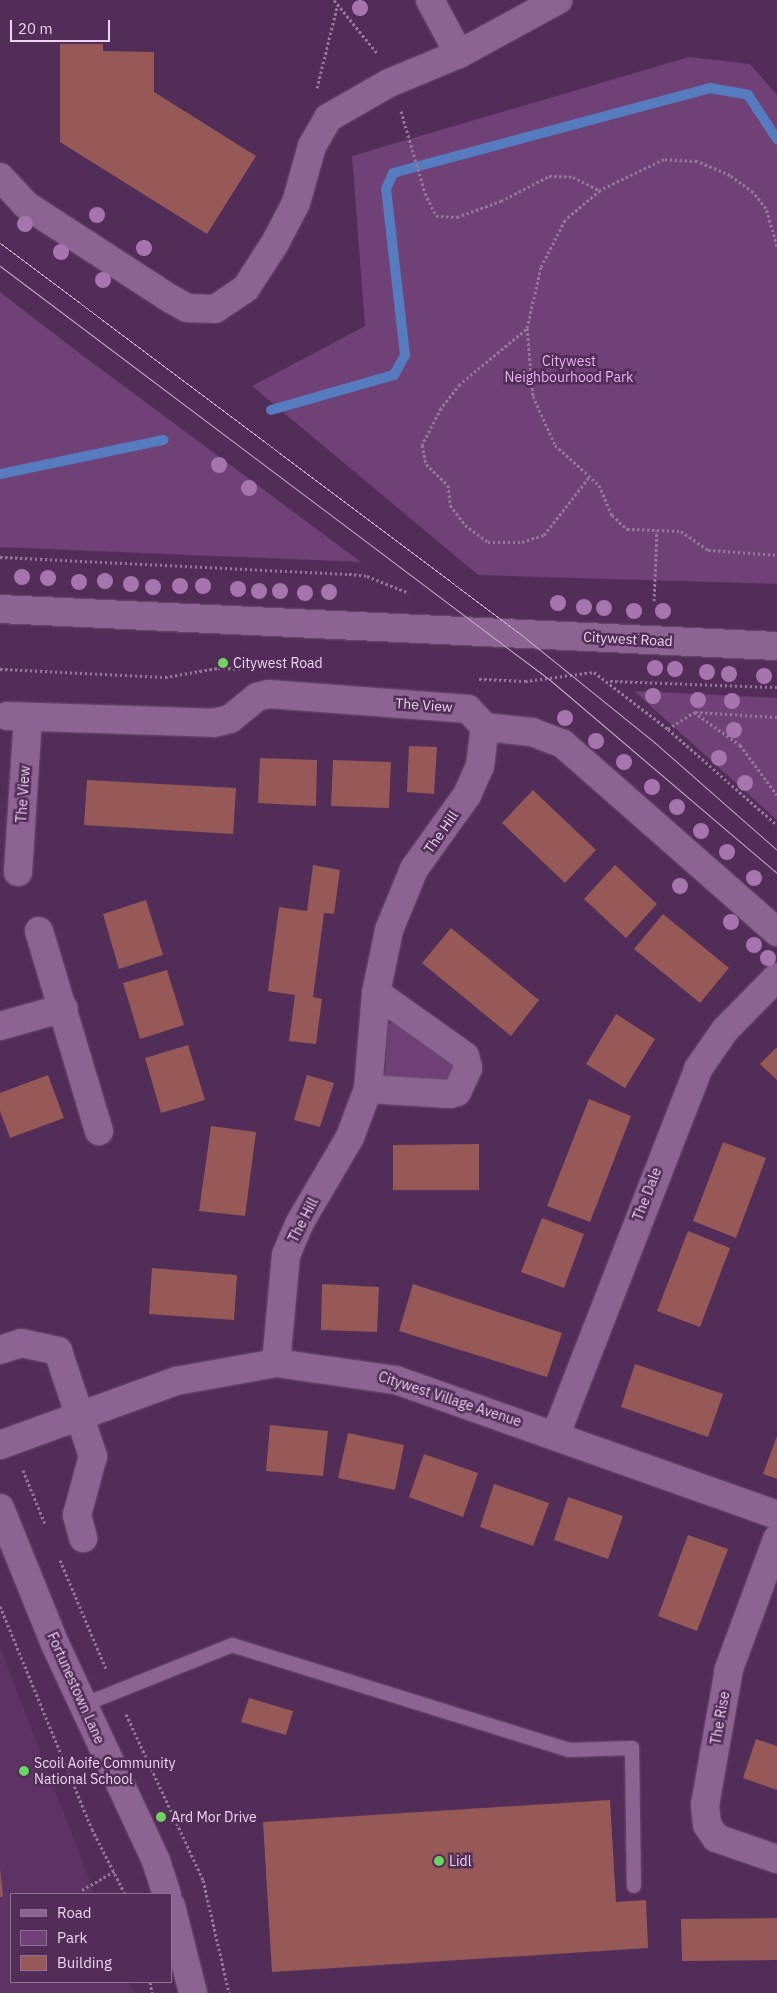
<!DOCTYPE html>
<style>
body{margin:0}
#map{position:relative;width:777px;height:1993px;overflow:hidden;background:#512d57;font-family:"IBM Plex Sans",sans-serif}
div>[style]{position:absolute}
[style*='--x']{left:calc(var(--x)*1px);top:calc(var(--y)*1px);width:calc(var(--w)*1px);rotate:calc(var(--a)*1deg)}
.built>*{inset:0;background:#5d3363}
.green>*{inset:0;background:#6f4177}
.stream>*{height:10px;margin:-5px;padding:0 5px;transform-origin:5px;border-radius:5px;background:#567bbf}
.building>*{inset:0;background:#975957}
.path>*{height:3px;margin-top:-1.5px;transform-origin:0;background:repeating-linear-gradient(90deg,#947799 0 2.5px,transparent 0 5px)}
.roads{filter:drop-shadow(0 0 1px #6c4d71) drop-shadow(0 0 1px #6c4d71)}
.service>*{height:14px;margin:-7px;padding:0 7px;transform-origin:7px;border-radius:7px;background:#8b6491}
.minor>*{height:28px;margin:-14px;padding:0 14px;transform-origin:14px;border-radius:14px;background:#8b6491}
.tertiary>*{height:28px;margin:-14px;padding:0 14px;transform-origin:14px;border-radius:14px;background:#8b6491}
.tram>*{height:1px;margin:-0.5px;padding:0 0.5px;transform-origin:0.5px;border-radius:0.5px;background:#c5abc8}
.trees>*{width:16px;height:16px;margin:-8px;border-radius:50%;background:#a675ae}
.dots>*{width:14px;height:14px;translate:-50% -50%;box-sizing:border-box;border:2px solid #512d57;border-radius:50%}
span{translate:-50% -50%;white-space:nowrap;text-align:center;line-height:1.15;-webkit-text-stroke:5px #512d57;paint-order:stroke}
.park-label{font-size:14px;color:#ebb0f5}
.street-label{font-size:14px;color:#ebd5ee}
.poi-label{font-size:14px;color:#ebd5ee}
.left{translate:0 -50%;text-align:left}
.legend{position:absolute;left:10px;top:1893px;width:162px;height:90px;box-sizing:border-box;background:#512d57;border:1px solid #8f7093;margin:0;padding:6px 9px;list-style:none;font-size:15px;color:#ebd5ee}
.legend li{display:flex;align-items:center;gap:10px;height:25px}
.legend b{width:25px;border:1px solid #8f7093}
.scale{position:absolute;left:10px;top:20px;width:100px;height:22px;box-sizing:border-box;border:2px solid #ebd5ee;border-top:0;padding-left:6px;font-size:15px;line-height:18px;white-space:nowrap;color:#ebd5ee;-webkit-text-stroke:4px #512d57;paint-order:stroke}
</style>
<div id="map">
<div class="built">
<i style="clip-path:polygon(0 1647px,95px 1894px,11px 1894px,11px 1982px,129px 1982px,134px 1993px,0 1993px)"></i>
</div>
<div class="green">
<i style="clip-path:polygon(689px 57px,750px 64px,777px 95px,777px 584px,478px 575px,252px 386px,365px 326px,352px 156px)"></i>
<i style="clip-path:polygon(0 292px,78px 352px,361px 562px,0 547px)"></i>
<i style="clip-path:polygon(634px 691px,777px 698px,777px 820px)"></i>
<i style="clip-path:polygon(394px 1021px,451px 1060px,455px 1067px,449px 1081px,385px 1077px,388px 1025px)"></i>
</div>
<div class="stream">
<i style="--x:271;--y:410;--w:128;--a:-15.9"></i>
<i style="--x:394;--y:375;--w:23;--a:-61"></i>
<i style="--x:405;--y:355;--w:167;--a:-96.5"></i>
<i style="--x:386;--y:189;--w:17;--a:-66"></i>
<i style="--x:393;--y:173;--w:328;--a:-15"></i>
<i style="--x:710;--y:88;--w:39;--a:10"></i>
<i style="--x:748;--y:95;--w:53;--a:56.6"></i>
<i style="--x:0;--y:474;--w:167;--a:-11.8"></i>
</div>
<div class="building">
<i style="clip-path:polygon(60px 44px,103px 44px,103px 51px,154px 52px,154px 92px,256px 156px,207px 234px,60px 142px)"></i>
<i style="clip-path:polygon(409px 746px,437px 747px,434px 794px,407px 792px)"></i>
<i style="clip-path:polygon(260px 758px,317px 760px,316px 806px,258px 803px)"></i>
<i style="clip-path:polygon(333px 760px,391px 762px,389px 808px,331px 806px)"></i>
<i style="clip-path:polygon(87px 780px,236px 788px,233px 834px,84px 825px)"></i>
<i style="clip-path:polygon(533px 790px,596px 850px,565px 883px,502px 823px)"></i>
<i style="clip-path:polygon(313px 865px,340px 870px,334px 914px,324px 913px,313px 997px,322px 999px,316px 1044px,289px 1041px,295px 995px,268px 991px,279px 907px,307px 911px)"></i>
<i style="clip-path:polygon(615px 865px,657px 904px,626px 938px,584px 899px)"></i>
<i style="clip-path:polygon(146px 900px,163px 955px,119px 969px,103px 914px)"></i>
<i style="clip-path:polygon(663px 914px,729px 968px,700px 1003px,634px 949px)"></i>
<i style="clip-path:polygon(451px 928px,539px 1000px,511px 1036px,422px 963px)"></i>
<i style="clip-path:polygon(167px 970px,184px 1025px,140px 1039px,123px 983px)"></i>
<i style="clip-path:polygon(616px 1014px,655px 1039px,625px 1088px,586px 1064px)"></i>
<i style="clip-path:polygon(188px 1045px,205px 1100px,161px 1113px,145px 1058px)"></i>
<i style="clip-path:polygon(777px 1047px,777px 1080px,760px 1064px)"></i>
<i style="clip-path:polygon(48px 1075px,64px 1118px,10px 1138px,0 1111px,0 1093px)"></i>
<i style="clip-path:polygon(307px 1075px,334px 1083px,320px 1127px,294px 1120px)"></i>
<i style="clip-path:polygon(589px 1099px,631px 1116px,590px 1222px,547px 1206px)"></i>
<i style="clip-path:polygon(211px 1126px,256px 1132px,245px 1216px,199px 1211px)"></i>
<i style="clip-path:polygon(723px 1142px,766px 1158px,736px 1238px,693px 1221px)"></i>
<i style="clip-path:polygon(479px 1144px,479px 1190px,393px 1190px,393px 1145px)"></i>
<i style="clip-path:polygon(542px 1218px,584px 1234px,564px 1288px,521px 1272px)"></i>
<i style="clip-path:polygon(688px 1231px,730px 1248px,700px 1327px,657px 1311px)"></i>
<i style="clip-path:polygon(152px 1268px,237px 1275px,234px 1320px,149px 1314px)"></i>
<i style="clip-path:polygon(322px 1284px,379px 1287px,377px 1332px,321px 1330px)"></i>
<i style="clip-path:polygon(413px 1284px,562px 1333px,547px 1377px,399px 1331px)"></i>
<i style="clip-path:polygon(635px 1364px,723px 1394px,708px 1437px,621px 1407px)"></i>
<i style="clip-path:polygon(270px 1425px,328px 1431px,323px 1476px,266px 1471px)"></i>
<i style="clip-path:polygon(348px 1433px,404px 1445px,395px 1490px,338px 1478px)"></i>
<i style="clip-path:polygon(777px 1436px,777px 1479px,763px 1474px)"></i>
<i style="clip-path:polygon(424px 1454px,478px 1473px,463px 1517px,409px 1497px)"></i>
<i style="clip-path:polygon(494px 1484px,549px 1503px,533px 1546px,480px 1527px)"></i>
<i style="clip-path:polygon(568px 1497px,623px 1516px,608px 1559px,554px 1540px)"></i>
<i style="clip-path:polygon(688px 1535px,728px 1549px,697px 1631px,658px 1616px)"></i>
<i style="clip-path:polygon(249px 1698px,293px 1711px,286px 1735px,241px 1722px)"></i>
<i style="clip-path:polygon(756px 1739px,777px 1746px,777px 1790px,743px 1778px)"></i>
<i style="clip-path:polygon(610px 1800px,616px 1902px,646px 1900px,648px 1948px,272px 1972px,263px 1822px)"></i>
<i style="clip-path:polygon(0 1868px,3px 1897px,0 1897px)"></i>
<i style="clip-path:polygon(777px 1918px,777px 1960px,682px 1961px,681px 1919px)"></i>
</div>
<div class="path">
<i style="--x:334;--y:0;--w:68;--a:50.9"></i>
<i style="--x:317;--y:88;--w:83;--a:-76.1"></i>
<i style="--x:401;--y:111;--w:85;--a:73.7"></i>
<i style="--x:425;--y:193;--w:25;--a:64"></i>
<i style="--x:436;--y:216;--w:21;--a:3"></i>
<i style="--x:457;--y:217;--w:47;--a:-20"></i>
<i style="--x:501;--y:201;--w:54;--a:-27.5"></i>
<i style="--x:549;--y:176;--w:24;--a:2"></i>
<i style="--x:573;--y:177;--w:29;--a:27"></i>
<i style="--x:777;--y:246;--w:40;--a:-106"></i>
<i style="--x:766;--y:208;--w:21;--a:-129"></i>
<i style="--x:753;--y:192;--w:29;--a:-144"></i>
<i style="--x:730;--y:175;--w:36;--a:-157"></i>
<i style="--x:697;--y:161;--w:33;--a:-177"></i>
<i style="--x:664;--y:159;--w:71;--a:154.2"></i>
<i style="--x:600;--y:190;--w:46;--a:139.4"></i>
<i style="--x:565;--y:220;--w:53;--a:117.1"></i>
<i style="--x:541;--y:267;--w:63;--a:102.9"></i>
<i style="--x:527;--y:328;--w:68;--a:85"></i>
<i style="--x:533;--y:396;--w:54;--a:65.8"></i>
<i style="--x:555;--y:445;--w:59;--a:42.3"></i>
<i style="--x:599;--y:485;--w:33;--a:67"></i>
<i style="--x:612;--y:515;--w:21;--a:43"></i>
<i style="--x:627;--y:529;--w:54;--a:2.1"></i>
<i style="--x:681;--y:531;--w:33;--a:35"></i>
<i style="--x:708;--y:550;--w:69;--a:4.1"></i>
<i style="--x:526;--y:329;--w:86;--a:140.2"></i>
<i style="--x:460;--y:384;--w:31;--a:128"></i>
<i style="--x:441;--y:408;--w:42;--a:117.2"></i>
<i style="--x:422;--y:445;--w:19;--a:78"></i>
<i style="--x:426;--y:464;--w:30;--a:44"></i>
<i style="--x:448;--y:485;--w:20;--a:84"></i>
<i style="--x:450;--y:505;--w:25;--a:53"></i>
<i style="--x:465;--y:525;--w:29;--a:36"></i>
<i style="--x:488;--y:542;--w:34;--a:0"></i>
<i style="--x:522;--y:542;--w:23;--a:-18"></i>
<i style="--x:544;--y:535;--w:75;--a:-52.1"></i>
<i style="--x:0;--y:557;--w:349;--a:2.8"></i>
<i style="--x:349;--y:574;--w:18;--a:6"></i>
<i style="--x:367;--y:576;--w:45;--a:22"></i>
<i style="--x:654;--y:601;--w:71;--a:-87.6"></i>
<i style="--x:0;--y:669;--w:165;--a:2.8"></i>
<i style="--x:165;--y:677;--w:54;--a:-9.6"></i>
<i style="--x:218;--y:668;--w:23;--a:2"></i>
<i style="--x:479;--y:679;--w:46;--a:2.5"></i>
<i style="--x:525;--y:681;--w:70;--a:-7.4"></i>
<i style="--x:594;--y:672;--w:93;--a:37.6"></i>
<i style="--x:668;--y:729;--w:145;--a:41.4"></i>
<i style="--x:610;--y:681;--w:167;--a:2.1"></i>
<i style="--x:695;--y:712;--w:82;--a:3.5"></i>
<i style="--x:668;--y:729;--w:31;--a:-33"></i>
<i style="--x:694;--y:712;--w:57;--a:35.7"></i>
<i style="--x:740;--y:745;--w:62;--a:53.5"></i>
<i style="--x:23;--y:1470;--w:58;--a:67.8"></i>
<i style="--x:60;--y:1560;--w:118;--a:67.1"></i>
<i style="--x:0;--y:1606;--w:241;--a:67.6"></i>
<i style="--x:92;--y:1829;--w:73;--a:63.1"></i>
<i style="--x:126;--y:1714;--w:183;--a:65.1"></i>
<i style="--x:203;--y:1880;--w:116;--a:77"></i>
<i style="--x:82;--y:1890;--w:38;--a:-30"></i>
<i style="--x:150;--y:1982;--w:11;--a:80"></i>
</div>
<div class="roads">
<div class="service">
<i style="--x:83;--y:1705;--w:161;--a:-21.9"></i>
<i style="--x:232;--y:1645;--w:353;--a:17.3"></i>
<i style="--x:569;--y:1750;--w:63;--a:-1.8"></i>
<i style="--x:632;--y:1748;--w:138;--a:89.2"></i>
</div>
<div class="minor">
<i style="--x:430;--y:0;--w:61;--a:61.8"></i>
<i style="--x:0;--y:177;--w:38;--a:47"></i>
<i style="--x:26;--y:205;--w:173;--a:33"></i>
<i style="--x:171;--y:299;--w:18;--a:29"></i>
<i style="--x:187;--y:308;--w:28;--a:2"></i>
<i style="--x:215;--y:309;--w:37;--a:-34"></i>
<i style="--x:246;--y:288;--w:54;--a:-57.2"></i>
<i style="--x:275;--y:243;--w:45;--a:-62.3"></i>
<i style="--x:296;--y:203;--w:59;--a:-74.3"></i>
<i style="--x:312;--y:146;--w:32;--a:-60"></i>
<i style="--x:328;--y:118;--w:70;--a:-29.8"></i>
<i style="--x:389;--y:83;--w:76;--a:-22.5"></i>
<i style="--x:459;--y:54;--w:113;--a:-28.6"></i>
<i style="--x:7;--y:716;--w:206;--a:1.9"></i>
<i style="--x:213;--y:723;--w:17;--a:-13"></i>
<i style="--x:230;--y:719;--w:35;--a:-39"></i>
<i style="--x:257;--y:697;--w:11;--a:-15"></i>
<i style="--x:268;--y:694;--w:201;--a:4.3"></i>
<i style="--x:468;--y:709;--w:25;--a:47"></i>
<i style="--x:485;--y:727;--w:47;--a:6.1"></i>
<i style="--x:532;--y:732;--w:33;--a:21"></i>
<i style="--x:563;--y:744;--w:285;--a:41.3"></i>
<i style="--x:18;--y:872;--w:155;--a:-86.3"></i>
<i style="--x:39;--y:931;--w:209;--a:73.3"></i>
<i style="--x:0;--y:1026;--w:66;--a:-15.7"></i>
<i style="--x:368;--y:1089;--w:82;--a:3.5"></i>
<i style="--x:450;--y:1094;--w:7;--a:-16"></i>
<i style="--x:457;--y:1092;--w:26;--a:-65"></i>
<i style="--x:468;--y:1068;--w:12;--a:-104"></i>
<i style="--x:465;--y:1056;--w:109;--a:-144.7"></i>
<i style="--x:0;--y:1350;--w:22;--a:-18"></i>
<i style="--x:21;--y:1343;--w:38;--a:12"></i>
<i style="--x:58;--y:1351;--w:111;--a:71.6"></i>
<i style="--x:93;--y:1456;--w:61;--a:105.2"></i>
<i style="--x:77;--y:1515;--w:24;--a:75"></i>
<i style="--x:276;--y:1363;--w:108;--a:-84.7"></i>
<i style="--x:286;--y:1255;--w:34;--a:-67"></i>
<i style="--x:299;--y:1224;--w:101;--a:-59.6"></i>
<i style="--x:350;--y:1137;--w:51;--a:-69.4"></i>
<i style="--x:368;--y:1089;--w:96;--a:-85.2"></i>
<i style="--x:376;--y:993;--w:64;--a:-78.3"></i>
<i style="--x:389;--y:930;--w:66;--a:-67.7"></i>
<i style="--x:414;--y:869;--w:91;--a:-54.4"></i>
<i style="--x:467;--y:795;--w:32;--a:-66"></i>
<i style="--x:480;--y:766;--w:39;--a:-83"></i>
<i style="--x:556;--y:1434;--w:392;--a:-68.7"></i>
<i style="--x:698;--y:1069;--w:47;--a:-55.3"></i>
<i style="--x:725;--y:1030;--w:74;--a:-45.5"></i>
<i style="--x:0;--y:1445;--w:187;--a:-20"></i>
<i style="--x:176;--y:1381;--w:102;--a:-10.2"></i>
<i style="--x:276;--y:1363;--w:121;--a:8.1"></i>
<i style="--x:396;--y:1380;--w:404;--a:19.5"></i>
<i style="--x:777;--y:1539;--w:139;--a:110.3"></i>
<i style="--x:729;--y:1669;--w:138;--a:100"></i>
<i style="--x:705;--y:1805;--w:20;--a:84"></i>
<i style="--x:707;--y:1825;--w:16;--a:55"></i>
<i style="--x:716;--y:1838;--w:65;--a:19"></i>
</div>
<div class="tertiary">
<i style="--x:0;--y:609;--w:778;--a:2.73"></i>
<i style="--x:0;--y:1508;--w:147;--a:68"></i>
<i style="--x:55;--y:1644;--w:239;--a:65"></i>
<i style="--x:156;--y:1861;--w:35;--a:72"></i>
<i style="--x:171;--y:1906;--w:90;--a:75.8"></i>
</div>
</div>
<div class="tram">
<i style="--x:0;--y:243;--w:649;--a:36.92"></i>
<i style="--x:519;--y:633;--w:174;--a:38.9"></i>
<i style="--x:654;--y:742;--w:164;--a:41.3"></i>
<i style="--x:0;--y:266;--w:688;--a:36.97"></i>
<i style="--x:550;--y:680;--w:298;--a:40.4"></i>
</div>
<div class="trees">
<i style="left:360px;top:8px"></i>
<i style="left:97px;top:215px"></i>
<i style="left:25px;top:224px"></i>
<i style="left:144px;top:248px"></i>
<i style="left:61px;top:252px"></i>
<i style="left:103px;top:280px"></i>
<i style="left:219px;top:465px"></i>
<i style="left:249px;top:488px"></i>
<i style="left:22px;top:577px"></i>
<i style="left:48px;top:578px"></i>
<i style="left:105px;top:581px"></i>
<i style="left:79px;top:582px"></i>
<i style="left:131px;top:584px"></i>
<i style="left:180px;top:586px"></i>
<i style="left:203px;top:586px"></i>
<i style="left:153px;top:587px"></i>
<i style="left:238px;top:589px"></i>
<i style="left:259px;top:591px"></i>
<i style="left:280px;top:591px"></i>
<i style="left:329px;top:592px"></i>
<i style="left:305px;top:593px"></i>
<i style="left:558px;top:603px"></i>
<i style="left:584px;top:607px"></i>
<i style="left:604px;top:608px"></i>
<i style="left:634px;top:611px"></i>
<i style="left:663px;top:611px"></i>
<i style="left:655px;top:668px"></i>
<i style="left:675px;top:669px"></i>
<i style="left:707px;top:672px"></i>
<i style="left:729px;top:674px"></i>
<i style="left:764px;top:676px"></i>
<i style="left:653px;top:696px"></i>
<i style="left:698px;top:700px"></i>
<i style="left:732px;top:701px"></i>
<i style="left:565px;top:718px"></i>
<i style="left:734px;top:730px"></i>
<i style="left:596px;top:741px"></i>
<i style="left:719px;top:758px"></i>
<i style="left:624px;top:762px"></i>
<i style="left:745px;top:783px"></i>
<i style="left:652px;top:787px"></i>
<i style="left:677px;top:807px"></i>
<i style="left:701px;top:831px"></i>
<i style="left:727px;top:852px"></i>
<i style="left:754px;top:878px"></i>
<i style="left:680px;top:886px"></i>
<i style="left:731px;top:922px"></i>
<i style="left:754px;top:945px"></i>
<i style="left:768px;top:958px"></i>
</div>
<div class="dots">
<i style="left:223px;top:663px;background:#6dd361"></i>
<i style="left:24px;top:1771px;background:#6dd361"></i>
<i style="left:161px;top:1817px;background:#6dd361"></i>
<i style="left:439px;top:1861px;background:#6dd361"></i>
</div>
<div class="park-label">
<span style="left:569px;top:369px">Citywest<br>Neighbourhood Park</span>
</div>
<div class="street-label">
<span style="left:628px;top:639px;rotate:3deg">Citywest Road</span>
<span style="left:424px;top:705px;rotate:4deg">The View</span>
<span style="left:23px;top:794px;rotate:-86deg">The View</span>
<span style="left:441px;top:832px;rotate:-55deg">The Hill</span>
<span style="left:647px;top:1194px;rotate:-69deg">The Dale</span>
<span style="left:303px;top:1220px;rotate:-63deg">The Hill</span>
<span style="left:450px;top:1399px;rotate:18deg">Citywest Village Avenue</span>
<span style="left:76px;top:1688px;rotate:66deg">Fortunestown Lane</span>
<span style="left:720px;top:1718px;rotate:-80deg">The Rise</span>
</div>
<div class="poi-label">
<span class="left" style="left:233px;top:663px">Citywest Road</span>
<span class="left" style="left:34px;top:1771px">Scoil Aoife Community<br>National School</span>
<span class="left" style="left:171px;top:1817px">Ard Mor Drive</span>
<span class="left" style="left:449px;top:1861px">Lidl</span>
</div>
<ul class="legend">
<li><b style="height:6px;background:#8b6491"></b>Road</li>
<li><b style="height:14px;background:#6f4177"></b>Park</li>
<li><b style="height:14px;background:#975957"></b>Building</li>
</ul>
<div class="scale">20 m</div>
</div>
